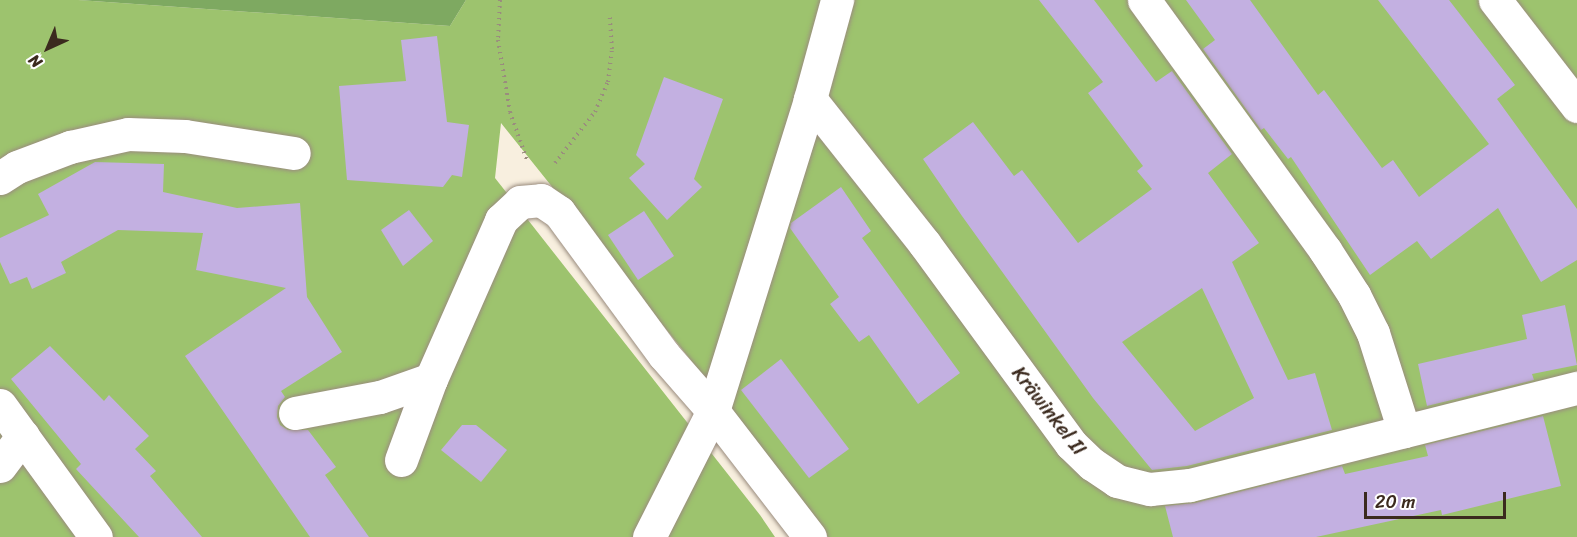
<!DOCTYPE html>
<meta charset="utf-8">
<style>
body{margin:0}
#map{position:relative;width:1577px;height:537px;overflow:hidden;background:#f8efdf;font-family:Sriracha,sans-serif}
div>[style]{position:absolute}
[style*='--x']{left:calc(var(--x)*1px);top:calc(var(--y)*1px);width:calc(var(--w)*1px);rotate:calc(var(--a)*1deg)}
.green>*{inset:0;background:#9dc36e}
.forest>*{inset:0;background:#7ea961}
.building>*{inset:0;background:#c3b0e1}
.path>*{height:4px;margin-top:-2px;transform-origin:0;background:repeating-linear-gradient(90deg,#9a8c7e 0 1.5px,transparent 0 6px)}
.roads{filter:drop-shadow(0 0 2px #9a8c7e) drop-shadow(0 0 2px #9a8c7e)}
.minor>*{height:33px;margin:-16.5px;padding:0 16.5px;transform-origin:16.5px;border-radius:16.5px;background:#fff}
span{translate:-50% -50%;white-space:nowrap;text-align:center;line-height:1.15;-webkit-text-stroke:5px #fff;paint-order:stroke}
.street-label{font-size:20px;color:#3b2a1e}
.north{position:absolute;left:18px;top:18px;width:60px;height:60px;-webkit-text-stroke:4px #fff;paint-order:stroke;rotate:224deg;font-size:16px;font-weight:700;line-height:24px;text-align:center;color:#3b2a1e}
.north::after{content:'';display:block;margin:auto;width:21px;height:27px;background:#3b2a1e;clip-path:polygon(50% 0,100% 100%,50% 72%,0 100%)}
.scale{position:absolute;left:1364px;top:492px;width:142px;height:27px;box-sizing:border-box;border:3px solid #3b2a1e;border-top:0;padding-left:8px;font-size:18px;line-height:21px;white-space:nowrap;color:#3b2a1e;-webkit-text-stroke:4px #fff;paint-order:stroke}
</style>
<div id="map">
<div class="green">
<i style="clip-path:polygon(0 0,78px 0,450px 26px,466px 0,1577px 0,1577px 537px,828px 537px,798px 494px,501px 123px,495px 178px,760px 515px,775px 537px,0 537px)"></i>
</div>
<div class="forest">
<i style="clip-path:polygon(78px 0,466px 0,450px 26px)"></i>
</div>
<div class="building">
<i style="clip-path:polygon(evenodd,1039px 0,1094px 0,1156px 82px,1172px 71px,1232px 154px,1208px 173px,1259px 243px,1232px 262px,1288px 380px,1315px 373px,1332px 430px,1187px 466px,1152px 470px,1093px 398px,962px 216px,923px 159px,973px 122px,1014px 176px,1022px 170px,1078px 243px,1152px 189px,1137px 171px,1143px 166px,1088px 93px,1103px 82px,1039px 0,1202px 288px,1254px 398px,1195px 431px,1122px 342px,1202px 288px)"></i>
<i style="clip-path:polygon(1186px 0,1250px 0,1318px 95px,1324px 90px,1382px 168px,1393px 160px,1419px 197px,1489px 144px,1378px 0,1449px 0,1515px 85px,1497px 99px,1577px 209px,1577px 260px,1541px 282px,1498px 208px,1431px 259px,1417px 241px,1370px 275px,1291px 157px,1288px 159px,1264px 128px,1261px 130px,1203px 49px,1215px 40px)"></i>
<i style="clip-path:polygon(437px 36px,447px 122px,469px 125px,462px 177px,452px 175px,443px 187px,347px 180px,339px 86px,406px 81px,401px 40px)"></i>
<i style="clip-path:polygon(664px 77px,723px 99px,694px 179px,702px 187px,667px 220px,629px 178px,645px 164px,636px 155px)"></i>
<i style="clip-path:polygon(95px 162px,164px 164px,163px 192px,237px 208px,300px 203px,307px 297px,342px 352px,281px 391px,285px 397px,278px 406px,277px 417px,280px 425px,288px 430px,308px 430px,336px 467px,325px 475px,369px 537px,310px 537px,185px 356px,286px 288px,196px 270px,203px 233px,118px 230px,61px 262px,66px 273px,32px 289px,27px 277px,10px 284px,0 262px,0 238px,49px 215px,38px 194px)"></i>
<i style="clip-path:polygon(841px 187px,871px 231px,862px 238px,960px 373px,918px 404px,869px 335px,859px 342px,830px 304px,839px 297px,790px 228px,791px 223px)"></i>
<i style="clip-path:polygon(409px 210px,433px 241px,403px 266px,381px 230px)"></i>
<i style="clip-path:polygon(644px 211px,674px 256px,638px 280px,608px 235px)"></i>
<i style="clip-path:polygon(1565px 305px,1577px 365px,1532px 374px,1534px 380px,1427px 406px,1418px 364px,1527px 339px,1522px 315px)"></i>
<i style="clip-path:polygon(50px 346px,104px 401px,109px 395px,149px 436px,135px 449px,156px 471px,150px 476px,202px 537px,139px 537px,76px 469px,81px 464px,11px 379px)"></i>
<i style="clip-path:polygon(781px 359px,849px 449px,809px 478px,741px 390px)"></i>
<i style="clip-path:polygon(1543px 416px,1561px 486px,1442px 515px,1441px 510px,1316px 537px,1173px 537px,1165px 506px,1195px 503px,1342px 466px,1345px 474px,1428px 456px,1425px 445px)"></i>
<i style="clip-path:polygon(462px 425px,476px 425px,507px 450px,481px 482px,441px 450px)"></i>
</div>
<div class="path">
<i style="--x:500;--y:0;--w:40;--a:92.9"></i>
<i style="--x:498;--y:40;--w:73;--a:80.5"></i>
<i style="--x:510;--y:112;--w:51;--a:70.5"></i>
<i style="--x:555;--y:163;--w:65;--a:-51.9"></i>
<i style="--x:595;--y:112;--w:33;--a:-67"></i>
<i style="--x:608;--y:82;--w:33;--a:-83"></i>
<i style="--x:612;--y:49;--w:32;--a:-94"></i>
</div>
<div class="roads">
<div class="minor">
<i style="--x:1144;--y:0;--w:309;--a:54.1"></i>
<i style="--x:1325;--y:250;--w:54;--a:57.2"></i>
<i style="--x:1354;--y:295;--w:42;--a:63.4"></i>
<i style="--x:1373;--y:333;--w:103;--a:72.4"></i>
<i style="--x:1495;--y:0;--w:134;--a:52.3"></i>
<i style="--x:810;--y:99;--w:184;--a:51.6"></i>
<i style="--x:924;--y:243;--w:249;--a:53.8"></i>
<i style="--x:1071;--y:444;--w:29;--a:44"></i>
<i style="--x:1092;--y:464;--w:30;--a:34"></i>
<i style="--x:1117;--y:481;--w:34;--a:14"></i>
<i style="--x:1150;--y:489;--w:40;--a:-5.7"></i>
<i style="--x:1190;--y:485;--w:399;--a:-14.1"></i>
<i style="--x:0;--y:178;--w:20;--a:-33"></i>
<i style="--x:17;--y:167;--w:57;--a:-20.7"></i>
<i style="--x:70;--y:147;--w:59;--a:-12.6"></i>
<i style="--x:128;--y:134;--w:57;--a:2"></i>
<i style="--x:185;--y:136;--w:110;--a:8.9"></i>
<i style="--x:0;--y:405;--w:163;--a:54"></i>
<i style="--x:295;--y:413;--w:86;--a:-10.7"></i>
<i style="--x:380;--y:397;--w:54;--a:-19.4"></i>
<i style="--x:401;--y:460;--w:86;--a:-69.7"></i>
<i style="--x:431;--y:379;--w:174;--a:-66.2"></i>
<i style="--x:501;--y:220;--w:26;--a:-43"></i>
<i style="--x:520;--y:202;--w:21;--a:-5"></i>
<i style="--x:541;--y:200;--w:22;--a:34"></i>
<i style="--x:559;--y:212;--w:177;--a:53.7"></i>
<i style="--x:664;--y:355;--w:74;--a:48.8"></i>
<i style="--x:713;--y:411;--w:159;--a:52.4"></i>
<i style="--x:0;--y:466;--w:38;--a:-53"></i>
<i style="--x:649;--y:537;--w:141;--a:-63.1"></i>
<i style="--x:713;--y:411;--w:327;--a:-72.7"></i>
<i style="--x:810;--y:99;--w:103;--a:-74.7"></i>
</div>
</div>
<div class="street-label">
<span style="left:1049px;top:411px;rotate:52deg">Kräwinkel II</span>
</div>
<div class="north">N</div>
<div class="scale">20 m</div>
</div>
